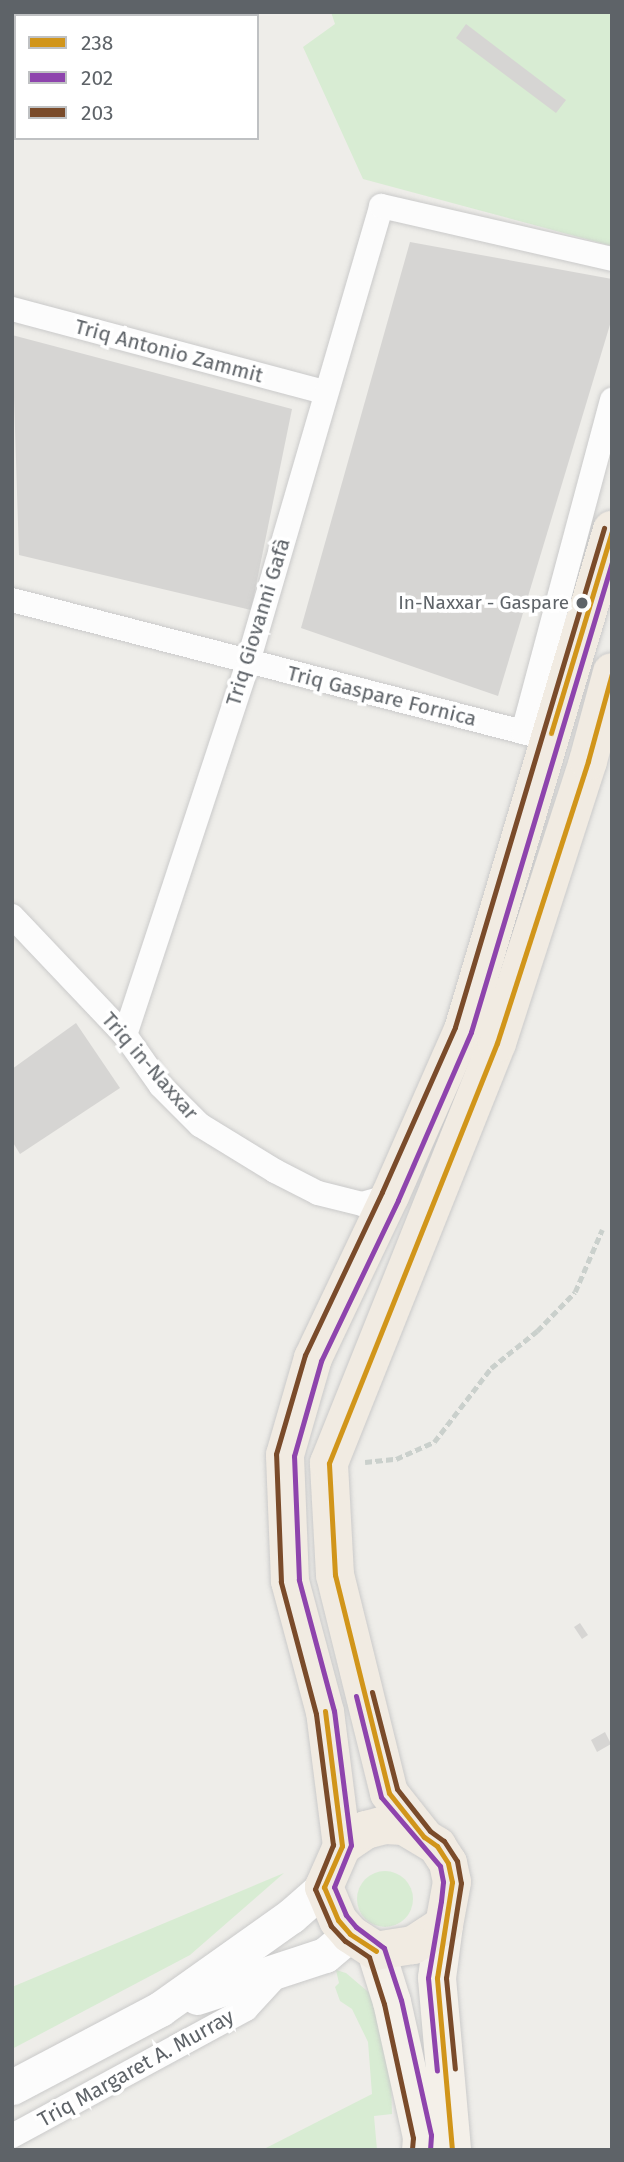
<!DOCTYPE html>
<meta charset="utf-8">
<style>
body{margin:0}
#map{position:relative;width:624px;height:2162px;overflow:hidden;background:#eeede9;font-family:"Fira Sans",sans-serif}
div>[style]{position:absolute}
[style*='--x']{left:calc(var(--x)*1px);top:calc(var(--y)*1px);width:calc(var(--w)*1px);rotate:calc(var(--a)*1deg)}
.green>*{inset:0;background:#d8ecd3}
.round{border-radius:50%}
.building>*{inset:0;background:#d6d5d3}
.path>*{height:4.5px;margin-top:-2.25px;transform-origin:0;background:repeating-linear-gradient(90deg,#cad0cc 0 7px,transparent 0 10.5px)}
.roads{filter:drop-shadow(0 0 2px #cacaca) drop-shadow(0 0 2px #cacaca)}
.street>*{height:24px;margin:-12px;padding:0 12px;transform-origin:12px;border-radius:12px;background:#fcfcfc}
.secondary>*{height:35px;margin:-17.5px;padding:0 17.5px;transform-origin:17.5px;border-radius:17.5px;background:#fcfcfc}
.primary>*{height:38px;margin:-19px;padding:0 19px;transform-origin:19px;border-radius:19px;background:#f4f0e9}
.highway>*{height:38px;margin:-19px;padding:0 19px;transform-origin:19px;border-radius:19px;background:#f1ebe2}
.bus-1>*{height:5px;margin:-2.5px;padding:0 2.5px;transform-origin:2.5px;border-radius:2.5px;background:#d1951a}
.bus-2>*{height:5px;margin:-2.5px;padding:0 2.5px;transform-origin:2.5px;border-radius:2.5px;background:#8e44ad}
.bus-3>*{height:5px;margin:-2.5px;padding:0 2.5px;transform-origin:2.5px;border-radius:2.5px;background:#7a4b2a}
.dots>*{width:19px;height:19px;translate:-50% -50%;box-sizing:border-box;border:4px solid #fff;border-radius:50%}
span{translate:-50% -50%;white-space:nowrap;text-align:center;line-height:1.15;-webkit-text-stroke:7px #fff;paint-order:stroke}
.bus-label{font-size:19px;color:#5e6368}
.right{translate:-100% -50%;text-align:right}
.street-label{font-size:21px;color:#5e6368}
.frame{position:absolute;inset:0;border:14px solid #5e6368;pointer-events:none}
.legend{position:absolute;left:14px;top:14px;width:245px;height:126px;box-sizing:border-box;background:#fff;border:2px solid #bfc1c3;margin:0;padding:9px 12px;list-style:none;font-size:21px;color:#5e6368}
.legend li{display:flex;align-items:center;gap:14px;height:35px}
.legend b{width:35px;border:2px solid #bfc1c3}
</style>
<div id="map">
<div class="green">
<i style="clip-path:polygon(331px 12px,612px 12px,612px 246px,363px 179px,303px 47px,335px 24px)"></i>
<i class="round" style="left:357px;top:1871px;width:56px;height:56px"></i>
<i style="clip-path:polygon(284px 1873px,190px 1955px,12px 2049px,12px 1987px)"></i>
<i style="clip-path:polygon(336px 1970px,346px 1973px,373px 1996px,391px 2079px,392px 2114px,374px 2116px,377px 2150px,262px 2150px,372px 2094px,368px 2042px,352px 2009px,340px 2001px,335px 1987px,339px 1983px)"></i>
</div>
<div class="building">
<i style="clip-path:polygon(466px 24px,566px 100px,556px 113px,456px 38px)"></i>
<i style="clip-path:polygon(410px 242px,612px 279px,612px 318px,498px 696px,301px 628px)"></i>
<i style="clip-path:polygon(12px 335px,292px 409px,251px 610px,19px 555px)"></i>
<i style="clip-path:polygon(76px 1023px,120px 1088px,20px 1154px,12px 1141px,12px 1069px)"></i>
<i style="clip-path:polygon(580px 1623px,588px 1635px,582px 1639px,574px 1627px)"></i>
<i style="clip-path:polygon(605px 1732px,611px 1744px,597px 1752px,591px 1740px)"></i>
</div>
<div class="path">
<i style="--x:365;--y:1462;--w:31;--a:-6"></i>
<i style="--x:396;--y:1459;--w:42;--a:-24.1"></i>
<i style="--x:434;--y:1442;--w:93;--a:-52.4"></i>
<i style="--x:491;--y:1368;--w:59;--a:-38.8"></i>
<i style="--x:537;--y:1331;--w:54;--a:-45.7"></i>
<i style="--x:575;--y:1292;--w:68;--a:-66.5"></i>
</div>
<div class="roads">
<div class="street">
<i style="--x:12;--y:309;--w:324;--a:14.9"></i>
<i style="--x:12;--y:600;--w:556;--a:14.49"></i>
<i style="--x:523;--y:732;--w:344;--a:-75"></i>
<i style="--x:12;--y:916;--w:164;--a:46.5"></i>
<i style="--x:125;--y:1035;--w:62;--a:54.8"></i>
<i style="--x:161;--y:1086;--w:55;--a:45"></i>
<i style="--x:200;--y:1125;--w:88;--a:31.5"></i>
<i style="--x:275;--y:1171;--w:48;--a:27.1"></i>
<i style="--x:318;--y:1193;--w:45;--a:14"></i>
<i style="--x:362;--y:1204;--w:29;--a:-16"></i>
<i style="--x:125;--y:1035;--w:393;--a:-71.7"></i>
<i style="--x:248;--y:662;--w:475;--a:-73.7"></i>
<i style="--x:381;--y:206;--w:237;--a:12.9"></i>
<i style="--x:12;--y:2136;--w:266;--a:-28.5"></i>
<i style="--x:246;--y:2009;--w:50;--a:-47.4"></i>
</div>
<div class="secondary">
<i style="--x:197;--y:1997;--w:135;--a:-18.2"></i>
<i style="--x:325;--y:1955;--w:33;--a:-40"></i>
<i style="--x:12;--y:2087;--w:167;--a:-27.8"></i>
<i style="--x:160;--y:2009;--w:161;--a:-35.4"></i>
<i style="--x:291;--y:1916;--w:44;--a:-41.3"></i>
</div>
<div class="primary">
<i style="--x:444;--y:1925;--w:53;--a:97.5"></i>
<i style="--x:437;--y:1978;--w:173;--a:85"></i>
<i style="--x:376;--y:1951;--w:53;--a:72.6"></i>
<i style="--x:392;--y:2002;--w:138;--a:77.5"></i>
<i style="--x:422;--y:2137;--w:13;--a:94"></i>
</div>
<div class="highway">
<i style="--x:385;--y:1825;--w:19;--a:3"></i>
<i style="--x:404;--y:1826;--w:39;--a:31"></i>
<i style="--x:437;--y:1846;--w:20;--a:57"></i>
<i style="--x:448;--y:1863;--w:19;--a:78"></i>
<i style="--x:452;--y:1882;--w:44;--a:100.5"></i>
<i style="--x:444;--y:1925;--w:37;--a:147"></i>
<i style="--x:413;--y:1945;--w:37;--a:171"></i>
<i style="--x:376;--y:1951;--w:31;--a:-147"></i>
<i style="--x:350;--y:1934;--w:18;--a:-131"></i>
<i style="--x:338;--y:1920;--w:36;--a:-113"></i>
<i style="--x:324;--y:1887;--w:45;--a:-66.3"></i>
<i style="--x:342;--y:1846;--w:29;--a:-34"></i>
<i style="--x:366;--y:1830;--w:20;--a:-15"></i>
<i style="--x:424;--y:1837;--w:56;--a:-128.5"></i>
<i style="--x:389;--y:1793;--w:225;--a:-103.9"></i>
<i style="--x:335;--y:1575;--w:112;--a:-93.1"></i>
<i style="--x:329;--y:1463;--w:452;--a:-68.2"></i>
<i style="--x:497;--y:1043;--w:296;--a:-72.1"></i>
<i style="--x:588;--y:761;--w:92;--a:-74.9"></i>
<i style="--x:342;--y:1846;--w:135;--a:-97.2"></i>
<i style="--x:325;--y:1712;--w:136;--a:-105"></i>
<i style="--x:290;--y:1581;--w:126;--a:-92.3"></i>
<i style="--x:285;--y:1455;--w:101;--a:-73.9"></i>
<i style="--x:313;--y:1358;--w:179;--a:-64.6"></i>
<i style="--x:390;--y:1196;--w:181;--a:-66.3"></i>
<i style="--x:463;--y:1030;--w:522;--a:-73.41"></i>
</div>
</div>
<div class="bus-1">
<i style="--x:551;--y:733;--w:211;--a:-73.2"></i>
<i style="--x:325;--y:1711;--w:136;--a:82.8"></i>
<i style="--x:342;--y:1846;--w:45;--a:113.7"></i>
<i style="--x:324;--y:1887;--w:36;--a:67"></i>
<i style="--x:338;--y:1920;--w:18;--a:49"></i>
<i style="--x:350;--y:1934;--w:31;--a:33"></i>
<i style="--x:452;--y:2150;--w:173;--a:-95"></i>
<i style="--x:437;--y:1978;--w:97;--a:-81.1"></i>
<i style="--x:452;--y:1882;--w:19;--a:-102"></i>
<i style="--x:448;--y:1863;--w:20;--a:-123"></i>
<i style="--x:437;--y:1846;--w:16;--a:-145"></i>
<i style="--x:424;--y:1837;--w:56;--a:-128.5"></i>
<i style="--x:389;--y:1793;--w:225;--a:-103.9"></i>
<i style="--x:335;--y:1575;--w:112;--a:-93.1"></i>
<i style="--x:329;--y:1463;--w:452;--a:-68.2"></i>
<i style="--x:497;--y:1043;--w:296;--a:-72.1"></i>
<i style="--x:588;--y:761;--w:91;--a:-74.7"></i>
</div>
<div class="bus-2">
<i style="--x:356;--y:1696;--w:104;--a:76.1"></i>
<i style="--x:381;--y:1797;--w:91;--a:49.5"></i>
<i style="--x:440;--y:1866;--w:16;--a:79"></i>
<i style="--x:443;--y:1882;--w:19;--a:96"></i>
<i style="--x:441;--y:1901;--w:78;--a:99.6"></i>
<i style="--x:428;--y:1978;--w:93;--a:84.5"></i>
<i style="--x:430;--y:2150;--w:15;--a:-86"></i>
<i style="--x:431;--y:2135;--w:138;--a:-102.5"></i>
<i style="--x:401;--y:2000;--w:55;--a:-108.1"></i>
<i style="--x:384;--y:1948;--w:35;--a:-143"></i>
<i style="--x:356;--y:1927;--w:16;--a:-130"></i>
<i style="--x:346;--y:1915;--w:30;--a:-113"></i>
<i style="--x:334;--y:1887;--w:45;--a:-68"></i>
<i style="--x:351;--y:1845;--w:135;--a:-97.2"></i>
<i style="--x:334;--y:1711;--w:136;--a:-105"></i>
<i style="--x:299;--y:1580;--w:124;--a:-92.3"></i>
<i style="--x:294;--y:1456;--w:99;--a:-74.1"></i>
<i style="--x:321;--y:1361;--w:178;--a:-64.4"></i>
<i style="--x:398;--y:1200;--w:183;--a:-66.5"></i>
<i style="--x:471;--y:1032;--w:492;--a:-73.3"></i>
</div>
<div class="bus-3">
<i style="--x:372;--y:1692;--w:100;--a:75.5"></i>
<i style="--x:397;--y:1789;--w:53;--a:51.8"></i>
<i style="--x:430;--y:1831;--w:17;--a:36"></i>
<i style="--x:444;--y:1841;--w:24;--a:57"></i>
<i style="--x:457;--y:1861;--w:22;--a:80"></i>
<i style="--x:461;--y:1883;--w:96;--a:99"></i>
<i style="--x:446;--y:1978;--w:91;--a:84.4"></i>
<i style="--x:412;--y:2149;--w:11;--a:-85"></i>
<i style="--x:413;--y:2138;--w:137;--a:-102.2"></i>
<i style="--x:384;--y:2004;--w:49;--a:-107.7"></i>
<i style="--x:369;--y:1957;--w:29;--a:-146"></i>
<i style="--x:345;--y:1941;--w:21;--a:-133"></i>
<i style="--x:331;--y:1926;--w:40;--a:-113.4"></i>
<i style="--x:315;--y:1889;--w:48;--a:-67.8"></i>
<i style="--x:333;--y:1845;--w:132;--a:-97.4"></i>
<i style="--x:316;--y:1714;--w:137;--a:-104.9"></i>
<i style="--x:281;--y:1582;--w:128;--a:-92.2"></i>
<i style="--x:276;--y:1454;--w:103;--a:-73.7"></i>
<i style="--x:305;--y:1355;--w:180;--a:-64.7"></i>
<i style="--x:382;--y:1192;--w:180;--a:-66.1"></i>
<i style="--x:455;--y:1027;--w:521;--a:-73.37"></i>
</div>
<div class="dots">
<i style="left:582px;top:603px;background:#5e6368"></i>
</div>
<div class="bus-label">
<span class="right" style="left:569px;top:603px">In-Naxxar - Gaspare</span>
</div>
<div class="street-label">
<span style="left:169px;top:351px;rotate:15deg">Triq Antonio Zammit</span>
<span style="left:258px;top:622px;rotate:-73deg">Triq Giovanni Gafà</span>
<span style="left:382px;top:696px;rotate:14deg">Triq Gaspare Fornica</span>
<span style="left:150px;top:1066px;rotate:49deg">Triq in-Naxxar</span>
<span style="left:136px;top:2068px;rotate:-29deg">Triq Margaret A. Murray</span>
</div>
<div class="frame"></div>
<ul class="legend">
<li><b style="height:9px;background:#d1951a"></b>238</li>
<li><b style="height:9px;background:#8e44ad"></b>202</li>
<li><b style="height:9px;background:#7a4b2a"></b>203</li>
</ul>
</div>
